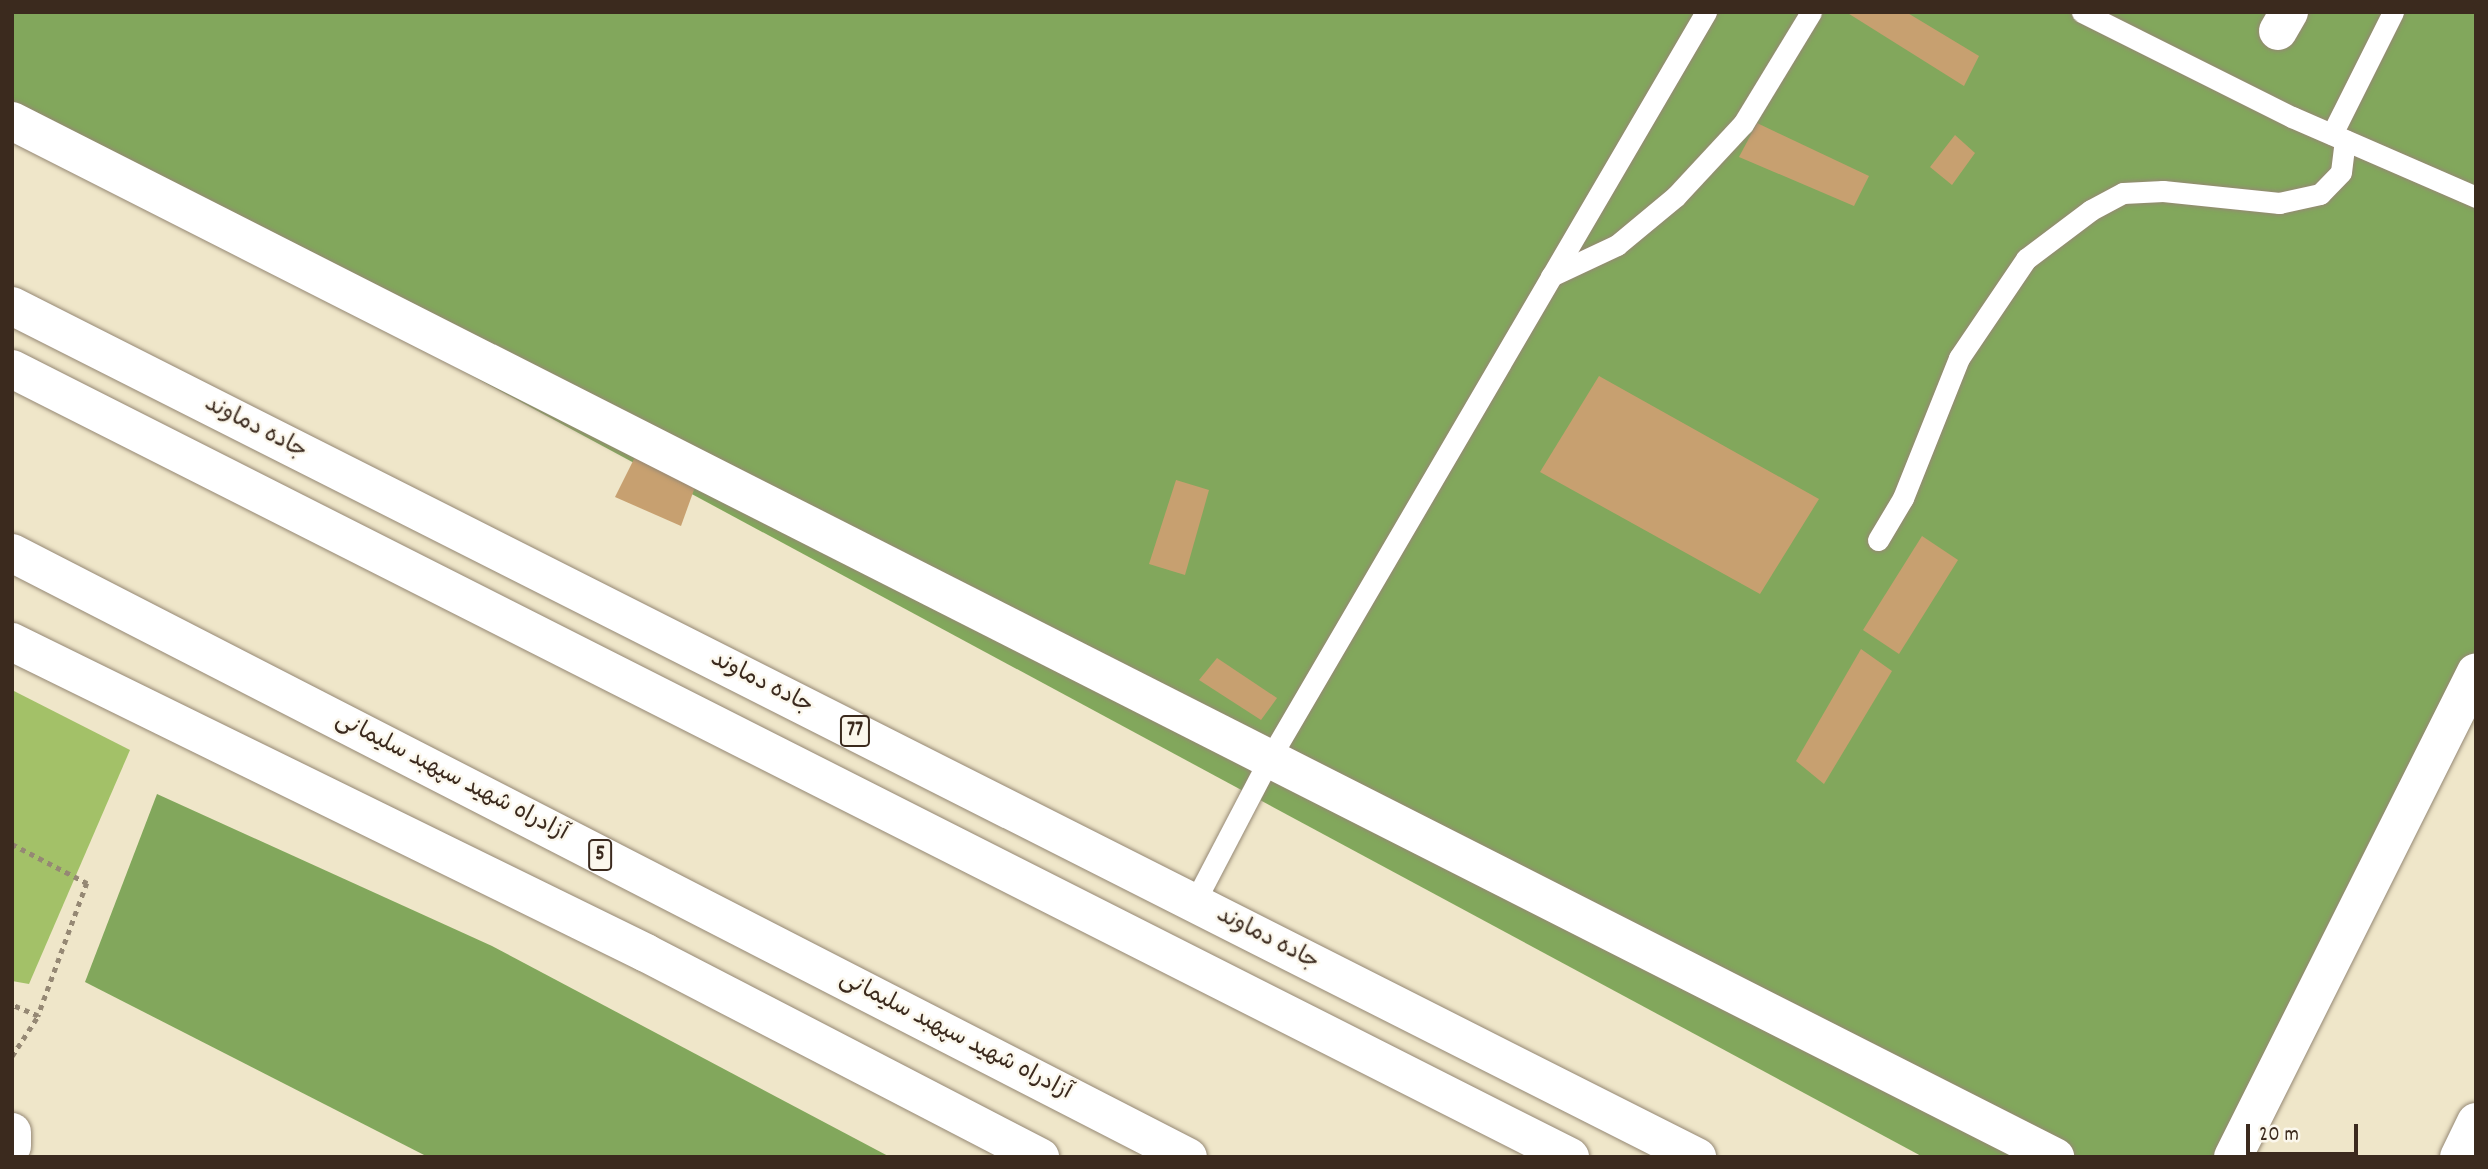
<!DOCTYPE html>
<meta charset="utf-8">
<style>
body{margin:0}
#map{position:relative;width:2488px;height:1169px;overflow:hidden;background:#efe6c9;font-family:Dekko,"Playpen Sans Arabic",sans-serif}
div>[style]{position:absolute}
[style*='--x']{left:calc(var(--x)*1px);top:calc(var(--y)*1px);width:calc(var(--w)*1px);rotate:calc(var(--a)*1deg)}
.green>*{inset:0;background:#a3c168}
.forest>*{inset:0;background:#82a75c}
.building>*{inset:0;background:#c7a070}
.path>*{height:4.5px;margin-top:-2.25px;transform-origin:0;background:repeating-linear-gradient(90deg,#958874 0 5px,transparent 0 10px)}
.roads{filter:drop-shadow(0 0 2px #958874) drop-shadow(0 0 2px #958874)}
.service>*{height:21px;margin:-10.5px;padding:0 10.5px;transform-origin:10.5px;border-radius:10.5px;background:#fff}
.minor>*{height:38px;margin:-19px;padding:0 19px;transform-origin:19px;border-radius:19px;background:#fff}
.secondary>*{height:38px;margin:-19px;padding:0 19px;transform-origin:19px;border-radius:19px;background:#fff}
.trunk>*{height:38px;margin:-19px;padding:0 19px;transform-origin:19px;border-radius:19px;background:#fff}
.motorway>*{height:38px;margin:-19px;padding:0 19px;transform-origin:19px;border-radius:19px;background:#fff}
span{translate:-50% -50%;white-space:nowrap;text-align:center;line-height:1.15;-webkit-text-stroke:5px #fbf7ec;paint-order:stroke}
.shield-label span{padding:2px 5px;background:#fbf7ec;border:2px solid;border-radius:5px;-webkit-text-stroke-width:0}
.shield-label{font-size:21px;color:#3b2a1e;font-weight:700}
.street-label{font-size:23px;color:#3b2a1e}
.frame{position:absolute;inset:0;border:14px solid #3b2a1e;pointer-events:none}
.scale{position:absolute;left:2246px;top:1124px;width:112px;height:32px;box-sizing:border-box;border:4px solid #3b2a1e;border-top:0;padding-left:9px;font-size:21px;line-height:24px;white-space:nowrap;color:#3b2a1e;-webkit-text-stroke:5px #fbf7ec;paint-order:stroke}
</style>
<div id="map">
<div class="green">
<i style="clip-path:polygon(12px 690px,130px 750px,29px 984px,12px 981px)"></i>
</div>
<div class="forest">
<i style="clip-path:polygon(12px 12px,2476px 12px,2476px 669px,2229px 1157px,1923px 1157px,12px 128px)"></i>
<i style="clip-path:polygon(157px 794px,492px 946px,890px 1157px,428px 1157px,85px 982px)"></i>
</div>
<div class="building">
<i style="clip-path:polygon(1846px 12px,1906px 12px,1979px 56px,1964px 86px)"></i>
<i style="clip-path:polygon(1757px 123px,1869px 176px,1854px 206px,1739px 157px)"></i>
<i style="clip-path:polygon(1955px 135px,1975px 153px,1952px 185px,1930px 167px)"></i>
<i style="clip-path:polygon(1599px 376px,1819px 499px,1760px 594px,1540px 472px)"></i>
<i style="clip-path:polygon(636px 455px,695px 487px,681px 526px,615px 497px)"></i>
<i style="clip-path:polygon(1176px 480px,1209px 490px,1185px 575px,1149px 564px)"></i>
<i style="clip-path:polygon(1922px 536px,1958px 560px,1899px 654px,1863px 630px)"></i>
<i style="clip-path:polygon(1861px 649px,1892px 671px,1824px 784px,1796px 761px)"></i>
<i style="clip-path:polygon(1217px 658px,1277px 698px,1261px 720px,1199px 680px)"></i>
</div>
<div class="path">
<i style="--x:12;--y:844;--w:85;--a:27.5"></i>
<i style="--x:87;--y:883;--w:142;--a:110.2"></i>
<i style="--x:38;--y:1016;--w:28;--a:-157"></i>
<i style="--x:12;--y:1056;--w:48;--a:-57"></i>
</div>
<div class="roads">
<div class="service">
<i style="--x:2082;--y:12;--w:235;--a:26.6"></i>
<i style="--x:2292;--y:117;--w:201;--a:23.5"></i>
<i style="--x:2332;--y:134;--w:136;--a:-63.4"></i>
<i style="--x:1551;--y:276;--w:73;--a:-25.2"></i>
<i style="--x:1617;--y:245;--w:77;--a:-39.7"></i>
<i style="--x:1676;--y:196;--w:98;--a:-47.1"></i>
<i style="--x:1743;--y:124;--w:131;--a:-58.7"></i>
<i style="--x:1878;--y:540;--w:49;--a:-59.2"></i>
<i style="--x:1903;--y:498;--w:151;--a:-68.2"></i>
<i style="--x:1959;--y:358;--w:120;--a:-55.9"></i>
<i style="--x:2026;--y:259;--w:81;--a:-37"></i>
<i style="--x:2091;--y:210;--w:36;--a:-28"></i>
<i style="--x:2123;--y:193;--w:40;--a:-2.9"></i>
<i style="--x:2163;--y:191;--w:117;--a:5.9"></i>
<i style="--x:2279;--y:203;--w:42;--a:-12.4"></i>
<i style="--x:2320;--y:194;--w:30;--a:-46"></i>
<i style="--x:2341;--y:172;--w:32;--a:-83"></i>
<i style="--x:1194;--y:903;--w:166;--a:-62.4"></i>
<i style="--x:1271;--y:756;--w:862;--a:-59.69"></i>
</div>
<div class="minor">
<i style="--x:2278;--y:31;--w:22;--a:-60"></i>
<i style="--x:12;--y:121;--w:2291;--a:26.89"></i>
<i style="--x:12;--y:1132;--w:14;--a:90"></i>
<i style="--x:2233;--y:1157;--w:542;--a:-63.39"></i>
</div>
<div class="secondary">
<i style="--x:2459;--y:1157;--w:39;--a:-64"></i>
</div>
<div class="trunk">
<i style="--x:12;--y:306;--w:1888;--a:26.8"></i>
<i style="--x:12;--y:369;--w:1746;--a:26.83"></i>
</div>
<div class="motorway">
<i style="--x:12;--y:553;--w:1322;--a:27.19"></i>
<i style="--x:12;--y:642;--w:706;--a:26.13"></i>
<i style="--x:646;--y:953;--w:444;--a:27.4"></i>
</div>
</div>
<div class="shield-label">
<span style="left:855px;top:731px">77</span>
<span style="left:600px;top:855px">5</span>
</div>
<div class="street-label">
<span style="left:255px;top:429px;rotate:27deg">جاده دماوند</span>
<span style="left:761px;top:684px;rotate:27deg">جاده دماوند</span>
<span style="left:451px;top:778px;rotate:27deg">آزادراه شهید سپهبد سلیمانی</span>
<span style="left:1267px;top:940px;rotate:27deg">جاده دماوند</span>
<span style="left:955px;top:1037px;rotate:27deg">آزادراه شهید سپهبد سلیمانی</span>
</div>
<div class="frame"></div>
<div class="scale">20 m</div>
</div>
